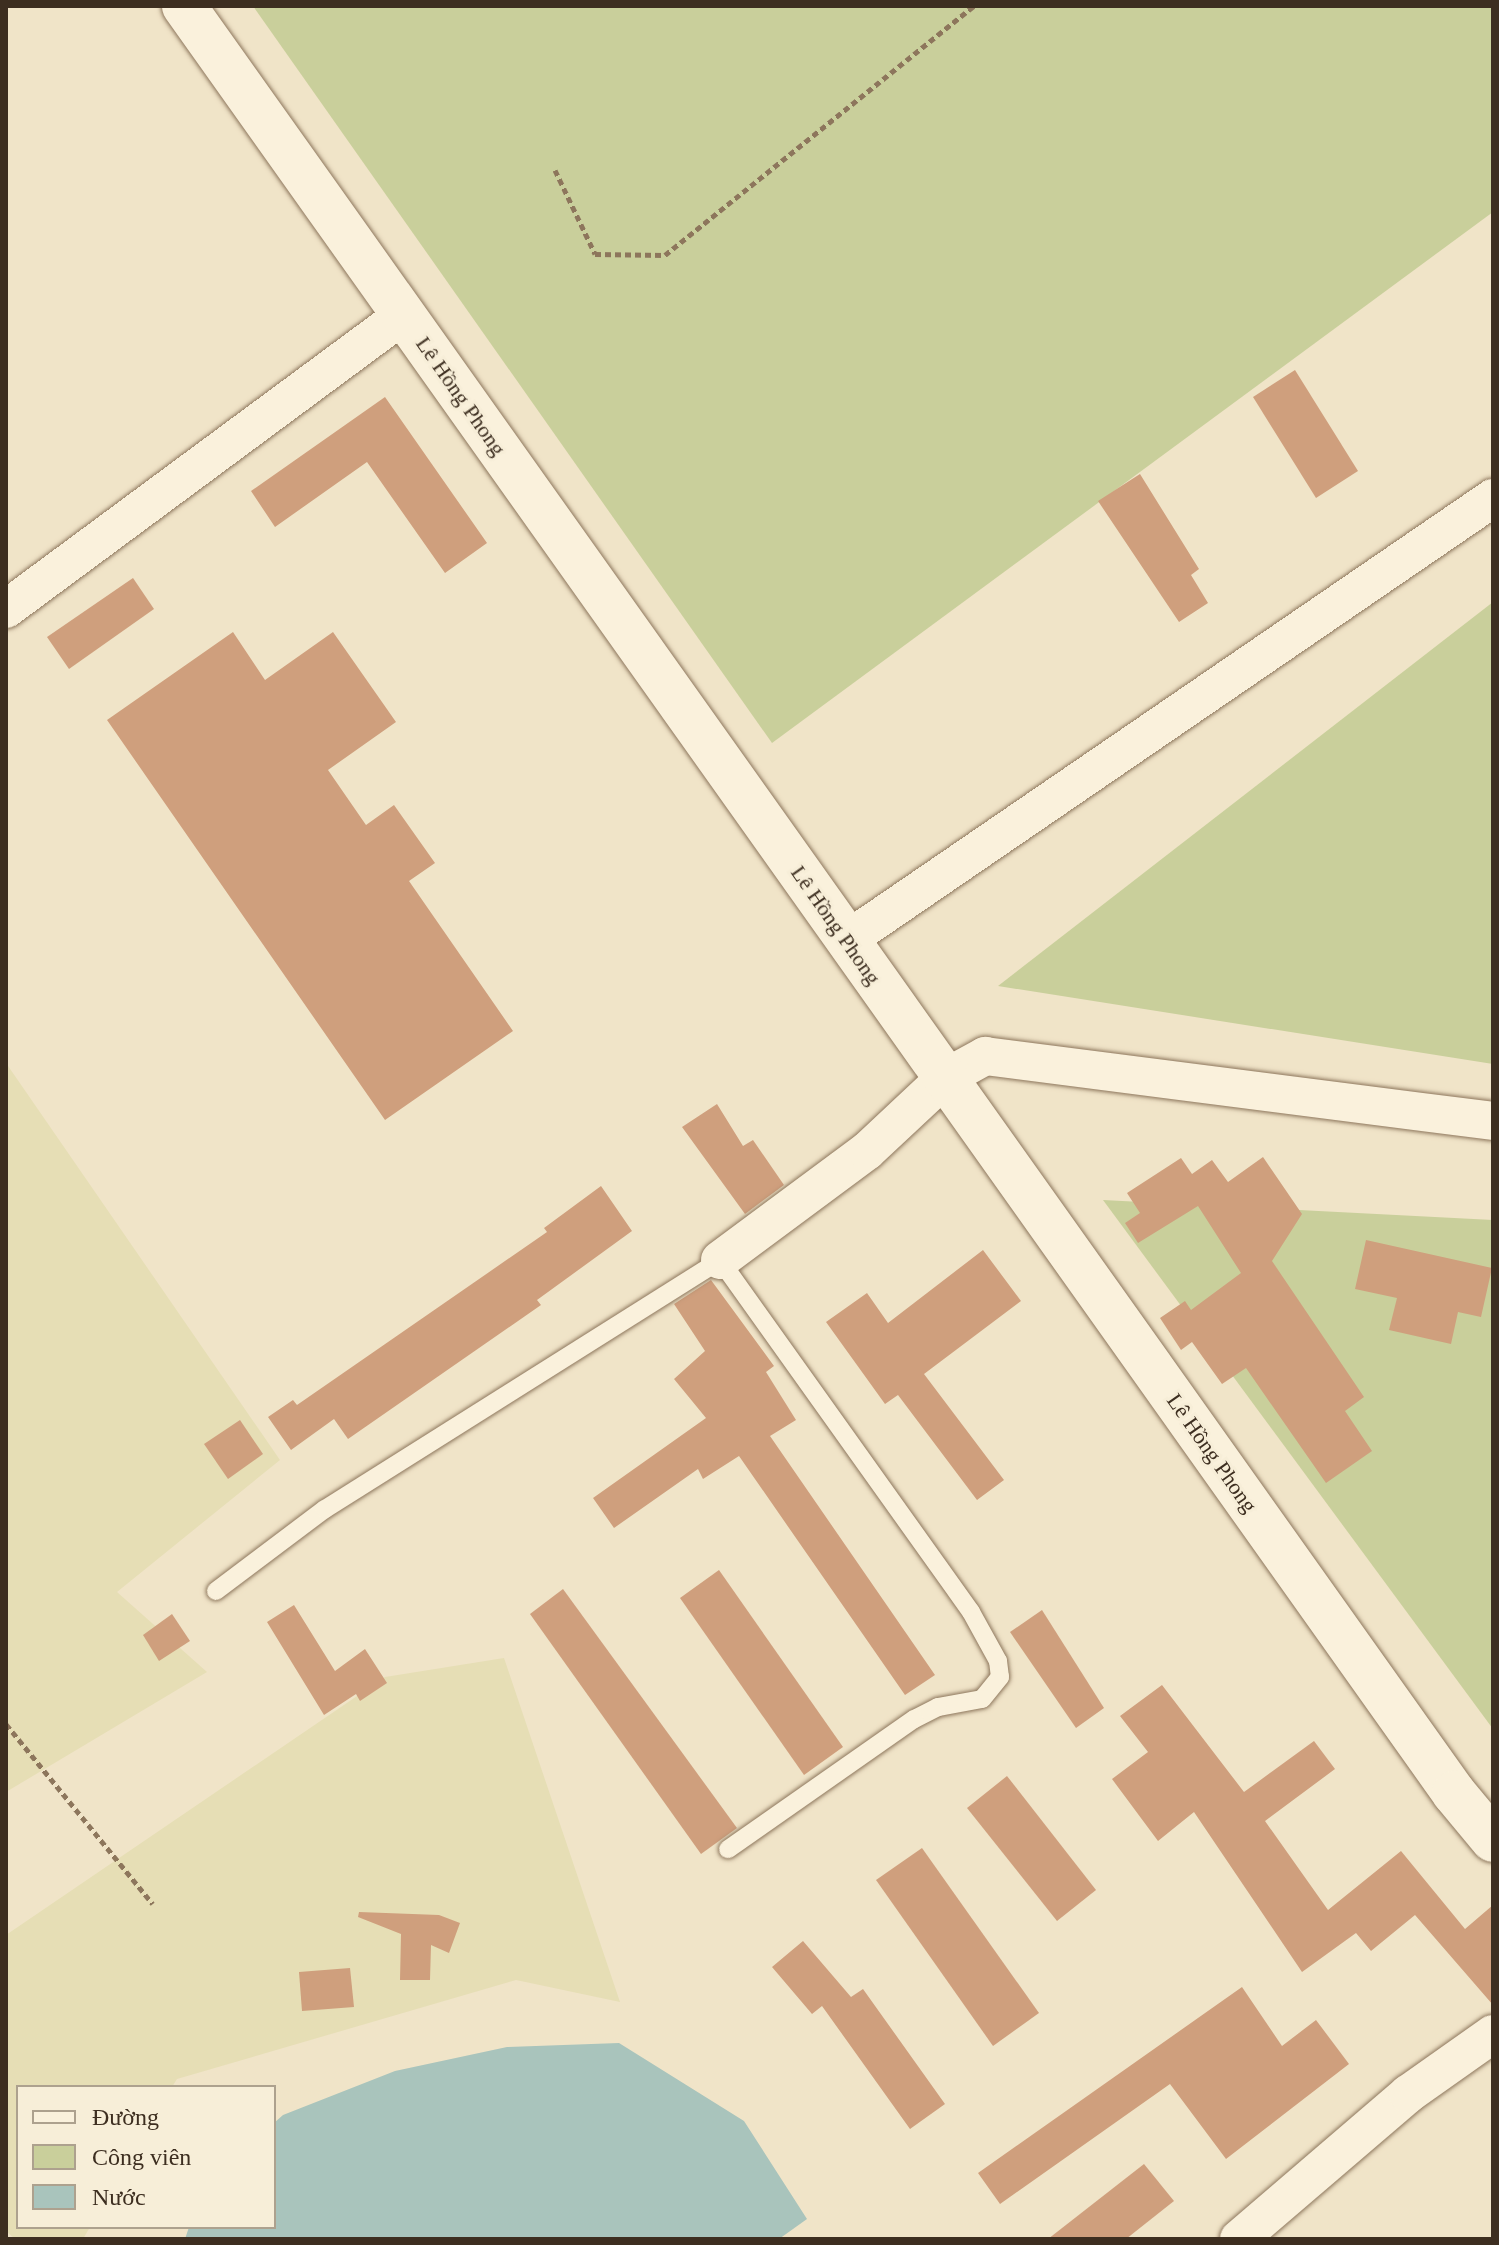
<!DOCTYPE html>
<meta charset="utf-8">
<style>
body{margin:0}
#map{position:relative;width:1499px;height:2245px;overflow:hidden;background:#f0e4c8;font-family:Georgia,serif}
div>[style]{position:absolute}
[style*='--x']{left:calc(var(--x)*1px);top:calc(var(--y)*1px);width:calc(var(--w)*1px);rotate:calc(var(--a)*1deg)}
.farmland>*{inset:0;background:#e6deb5}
.green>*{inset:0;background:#c9cf9b}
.water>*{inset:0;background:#a9c4bc}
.building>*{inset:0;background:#cf9f7d}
.path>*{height:5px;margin-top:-2.5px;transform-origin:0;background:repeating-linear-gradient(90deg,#8d765c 0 6px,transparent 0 10px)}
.roads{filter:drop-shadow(0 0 2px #8d765c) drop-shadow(0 0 2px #8d765c)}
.lane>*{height:18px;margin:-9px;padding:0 9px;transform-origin:9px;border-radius:9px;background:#faf1dc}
.street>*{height:38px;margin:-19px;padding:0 19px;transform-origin:19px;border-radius:19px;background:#faf1dc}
.secondary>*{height:44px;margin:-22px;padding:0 22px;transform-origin:22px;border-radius:22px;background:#faf1dc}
span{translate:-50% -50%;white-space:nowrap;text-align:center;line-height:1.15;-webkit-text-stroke:6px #f7eed8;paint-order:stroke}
.street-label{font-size:22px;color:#3d2e20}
.frame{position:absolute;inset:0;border:8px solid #3d2e20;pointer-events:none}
.legend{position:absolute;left:16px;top:2085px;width:260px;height:144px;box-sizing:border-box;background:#f7eed8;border:2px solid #ada18e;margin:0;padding:10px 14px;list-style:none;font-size:24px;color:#3d2e20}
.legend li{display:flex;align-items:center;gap:16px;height:40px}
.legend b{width:40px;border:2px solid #ada18e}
</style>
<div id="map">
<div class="farmland">
<i style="clip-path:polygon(6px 1063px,280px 1460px,117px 1592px,207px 1672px,6px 1792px)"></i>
<i style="clip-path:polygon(504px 1658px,620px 2002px,516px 1980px,177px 2079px,172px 2087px,18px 2087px,18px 2227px,90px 2227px,83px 2239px,15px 2239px,6px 2231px,6px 1935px,385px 1677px)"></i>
</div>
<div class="green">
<i style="clip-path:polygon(253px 6px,1493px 6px,1493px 212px,772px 743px)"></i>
<i style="clip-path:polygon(1493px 602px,1493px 1064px,998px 986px)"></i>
<i style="clip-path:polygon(1103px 1200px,1493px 1220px,1493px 1729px)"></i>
</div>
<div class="water">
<i style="clip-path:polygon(619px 2043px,744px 2121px,807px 2219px,779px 2239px,185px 2239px,189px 2227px,274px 2227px,274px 2123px,283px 2115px,395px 2071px,507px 2047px)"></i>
</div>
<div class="building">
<i style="clip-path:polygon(1295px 370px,1358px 471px,1316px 498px,1253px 397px)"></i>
<i style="clip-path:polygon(385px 397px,487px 543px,445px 573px,367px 462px,275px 527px,251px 491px)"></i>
<i style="clip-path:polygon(1140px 474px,1199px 569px,1191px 575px,1208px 603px,1179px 622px,1098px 501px)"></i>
<i style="clip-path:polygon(133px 578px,154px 609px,69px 669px,47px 637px)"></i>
<i style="clip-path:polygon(233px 632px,265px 680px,333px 632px,396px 722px,328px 770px,366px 825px,394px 805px,435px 863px,409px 881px,513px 1031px,385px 1120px,107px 720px)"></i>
<i style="clip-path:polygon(717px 1104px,743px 1146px,753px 1140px,784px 1185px,745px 1214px,682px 1127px)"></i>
<i style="clip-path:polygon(1263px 1157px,1302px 1214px,1272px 1261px,1364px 1397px,1345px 1411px,1372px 1451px,1326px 1483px,1246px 1368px,1222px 1384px,1192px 1342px,1181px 1350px,1160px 1318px,1185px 1301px,1191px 1310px,1241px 1273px,1198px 1206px,1138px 1243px,1125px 1223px,1140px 1213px,1127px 1193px,1181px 1158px,1192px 1174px,1212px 1160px,1228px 1182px)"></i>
<i style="clip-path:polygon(601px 1186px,632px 1231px,537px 1300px,541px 1305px,348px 1439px,334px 1419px,291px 1450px,268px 1417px,293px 1400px,297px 1405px,547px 1232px,544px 1228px)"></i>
<i style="clip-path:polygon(1366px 1240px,1492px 1268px,1481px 1317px,1458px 1312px,1451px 1344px,1389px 1330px,1397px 1298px,1355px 1289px)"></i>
<i style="clip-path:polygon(983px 1250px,1021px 1301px,924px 1374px,1004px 1480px,977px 1500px,898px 1395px,885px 1404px,826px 1322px,867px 1293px,888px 1323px)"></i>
<i style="clip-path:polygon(711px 1280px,774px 1366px,766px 1372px,796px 1420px,770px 1436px,935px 1675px,905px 1695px,739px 1456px,703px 1479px,698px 1469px,614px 1528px,593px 1498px,706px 1418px,674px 1379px,705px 1351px,674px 1304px)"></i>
<i style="clip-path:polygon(240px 1420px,263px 1454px,228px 1479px,204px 1444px)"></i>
<i style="clip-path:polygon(719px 1570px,843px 1747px,804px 1775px,680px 1598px)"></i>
<i style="clip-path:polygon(563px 1589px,737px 1828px,701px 1854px,530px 1614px)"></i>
<i style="clip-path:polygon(294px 1605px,335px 1671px,365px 1649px,387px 1683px,360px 1701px,356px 1694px,324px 1715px,267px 1622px)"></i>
<i style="clip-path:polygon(1042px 1610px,1104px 1708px,1076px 1728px,1010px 1632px)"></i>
<i style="clip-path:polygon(172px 1614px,190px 1641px,159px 1661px,143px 1635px)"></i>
<i style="clip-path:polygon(1162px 1685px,1244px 1792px,1314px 1741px,1335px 1769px,1265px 1821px,1328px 1910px,1401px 1851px,1465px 1929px,1493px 1905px,1493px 2005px,1415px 1915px,1371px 1951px,1356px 1933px,1302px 1972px,1194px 1812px,1158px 1841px,1112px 1779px,1148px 1752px,1120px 1716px)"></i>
<i style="clip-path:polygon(1007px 1776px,1096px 1890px,1057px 1921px,967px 1808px)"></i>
<i style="clip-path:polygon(922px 1848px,1039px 2013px,993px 2046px,876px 1880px)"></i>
<i style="clip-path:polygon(359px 1912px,439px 1915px,460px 1923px,449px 1953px,431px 1945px,430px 1980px,400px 1980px,401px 1934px,358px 1917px)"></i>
<i style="clip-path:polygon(803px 1941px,851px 1997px,863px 1989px,945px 2104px,910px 2129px,822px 2006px,812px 2014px,772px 1967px)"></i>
<i style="clip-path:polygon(350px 1968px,354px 2007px,302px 2011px,299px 1972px)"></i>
<i style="clip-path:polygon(1242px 1987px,1282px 2046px,1316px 2020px,1349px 2064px,1226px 2159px,1170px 2084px,1000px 2204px,978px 2173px)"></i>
<i style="clip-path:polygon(1144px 2164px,1174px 2201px,1126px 2239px,1048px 2239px)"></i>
</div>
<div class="path">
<i style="--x:555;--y:170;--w:93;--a:64.5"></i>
<i style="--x:595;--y:254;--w:70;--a:0.8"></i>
<i style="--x:665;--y:255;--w:397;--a:-38.9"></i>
<i style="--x:6;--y:1724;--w:232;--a:50.8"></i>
</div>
<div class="roads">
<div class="lane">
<i style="--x:216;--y:1591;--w:136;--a:-37"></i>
<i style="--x:325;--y:1509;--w:467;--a:-32.2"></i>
<i style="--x:720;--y:1260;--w:432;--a:54.5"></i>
<i style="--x:971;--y:1612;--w:56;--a:61.1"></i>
<i style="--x:998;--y:1661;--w:16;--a:83"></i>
<i style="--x:1000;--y:1677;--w:28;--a:129"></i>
<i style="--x:982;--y:1699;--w:45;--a:169.7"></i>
<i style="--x:938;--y:1707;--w:27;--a:153"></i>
<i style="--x:914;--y:1719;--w:227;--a:145"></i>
</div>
<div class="street">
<i style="--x:6;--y:609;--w:494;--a:-36.5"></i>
<i style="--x:847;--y:940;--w:783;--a:-34.38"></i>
<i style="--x:720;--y:1260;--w:183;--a:-36.6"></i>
<i style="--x:867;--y:1151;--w:107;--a:-43.1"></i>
<i style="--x:945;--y:1078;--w:46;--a:-28.8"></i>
<i style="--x:985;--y:1056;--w:512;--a:7.29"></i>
<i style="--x:1239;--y:2239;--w:223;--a:-40.6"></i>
<i style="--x:1408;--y:2094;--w:104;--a:-35.2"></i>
</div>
<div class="secondary">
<i style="--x:184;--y:6;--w:2192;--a:54.6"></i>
<i style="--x:1454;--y:1793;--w:61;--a:50.3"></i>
</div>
</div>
<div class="street-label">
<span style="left:461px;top:396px;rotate:55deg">Lê Hồng Phong</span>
<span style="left:836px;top:925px;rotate:55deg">Lê Hồng Phong</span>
<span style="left:1212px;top:1453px;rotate:55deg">Lê Hồng Phong</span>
</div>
<div class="frame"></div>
<ul class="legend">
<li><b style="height:10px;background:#faf1dc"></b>Đường</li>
<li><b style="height:22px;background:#c9cf9b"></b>Công viên</li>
<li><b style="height:22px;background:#a9c4bc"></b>Nước</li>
</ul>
</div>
